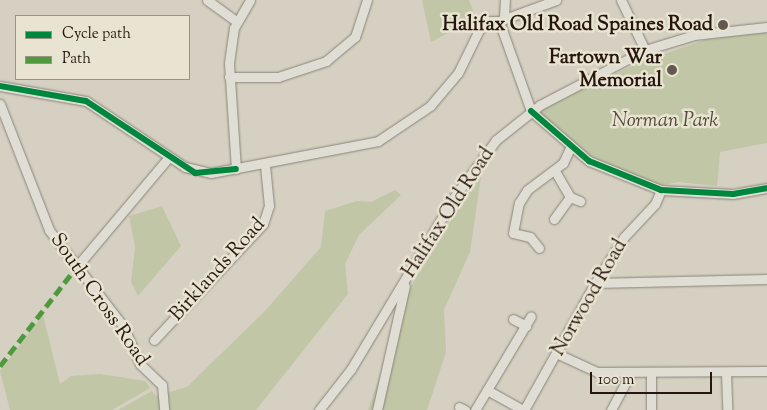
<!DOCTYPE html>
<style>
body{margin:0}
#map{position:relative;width:767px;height:410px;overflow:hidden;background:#d5d0c1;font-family:"Sorts Mill Goudy",serif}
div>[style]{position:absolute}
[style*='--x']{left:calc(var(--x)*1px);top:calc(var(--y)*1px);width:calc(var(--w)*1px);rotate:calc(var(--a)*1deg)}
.green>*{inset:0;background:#c1c6a6}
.roads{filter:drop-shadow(0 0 1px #89847b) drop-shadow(0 0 1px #89847b)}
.minor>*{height:9px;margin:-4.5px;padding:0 4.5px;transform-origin:4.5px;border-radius:4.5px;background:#e0ddd5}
.quiet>*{height:5px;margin-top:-2.5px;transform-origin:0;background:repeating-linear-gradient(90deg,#4e993c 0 10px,transparent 0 15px)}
.cycleway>*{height:6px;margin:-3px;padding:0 3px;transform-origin:3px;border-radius:3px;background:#00873e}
.dots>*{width:14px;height:14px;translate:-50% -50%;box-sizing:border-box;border:2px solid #e9e3d2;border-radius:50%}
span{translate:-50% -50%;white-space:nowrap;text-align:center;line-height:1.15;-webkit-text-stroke:5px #e9e3d2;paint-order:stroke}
.poi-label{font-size:20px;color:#26170e;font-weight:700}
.right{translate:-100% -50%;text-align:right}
.park-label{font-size:20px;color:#4f4935;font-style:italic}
.street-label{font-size:20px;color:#26170e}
.legend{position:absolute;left:15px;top:15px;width:175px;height:65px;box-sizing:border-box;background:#e9e3d2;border:1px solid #9b9184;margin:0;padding:6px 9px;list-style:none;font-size:15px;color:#26170e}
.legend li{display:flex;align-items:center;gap:10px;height:25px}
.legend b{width:25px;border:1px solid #9b9184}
.scale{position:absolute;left:590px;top:372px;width:122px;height:22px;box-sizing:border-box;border:2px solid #26170e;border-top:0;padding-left:6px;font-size:15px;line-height:18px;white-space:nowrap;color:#26170e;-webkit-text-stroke:4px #e9e3d2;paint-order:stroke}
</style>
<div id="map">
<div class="green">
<i style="clip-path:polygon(422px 0,469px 0,476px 18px,431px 42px)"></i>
<i style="clip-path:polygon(724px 33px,767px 33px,767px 143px,720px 152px,717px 186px,678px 182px,658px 186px,618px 170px,580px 152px,535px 112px,636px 64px)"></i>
<i style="clip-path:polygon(482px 170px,470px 252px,444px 310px,446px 352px,427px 410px,368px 410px,411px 286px)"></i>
<i style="clip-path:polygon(395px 190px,401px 195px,359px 235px,345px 264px,348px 294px,256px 410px,118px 410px,152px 391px,156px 396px,187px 387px,265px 311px,321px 247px,325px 211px,357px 201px,371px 202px)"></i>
<i style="clip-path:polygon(162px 206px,181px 246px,138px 296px,131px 282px,135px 247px,129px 216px)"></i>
<i style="clip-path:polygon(43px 315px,60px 384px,71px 376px,100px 374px,145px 381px,150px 388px,112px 410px,10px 410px,0 371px)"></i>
</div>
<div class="roads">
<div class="minor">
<i style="--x:207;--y:0;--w:36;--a:36"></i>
<i style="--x:621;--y:0;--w:55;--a:64.4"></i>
<i style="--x:504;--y:17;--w:17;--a:-87"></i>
<i style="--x:499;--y:21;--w:61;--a:-20.2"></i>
<i style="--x:229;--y:77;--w:49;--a:0"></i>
<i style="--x:278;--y:77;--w:51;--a:-18.4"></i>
<i style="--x:326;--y:61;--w:38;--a:-40"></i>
<i style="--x:355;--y:37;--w:39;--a:-72"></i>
<i style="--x:0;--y:86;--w:87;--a:9.9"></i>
<i style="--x:86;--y:101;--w:119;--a:33.7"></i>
<i style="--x:185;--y:167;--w:27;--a:13"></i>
<i style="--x:211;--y:173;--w:170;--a:-10.8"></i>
<i style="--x:378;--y:141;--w:63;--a:-33.9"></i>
<i style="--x:430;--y:106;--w:43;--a:-49.7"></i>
<i style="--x:458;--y:73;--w:48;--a:-64"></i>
<i style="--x:479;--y:30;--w:13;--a:-42"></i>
<i style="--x:489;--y:21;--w:10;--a:0"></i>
<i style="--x:499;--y:21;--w:96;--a:70.4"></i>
<i style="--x:531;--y:111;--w:77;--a:40.8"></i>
<i style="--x:589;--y:161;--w:78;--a:21.9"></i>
<i style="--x:661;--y:190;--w:72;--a:3.2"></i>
<i style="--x:733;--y:194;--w:35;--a:-10"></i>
<i style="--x:0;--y:104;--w:135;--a:68.7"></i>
<i style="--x:49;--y:230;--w:121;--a:52.4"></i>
<i style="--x:123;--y:326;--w:42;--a:65.9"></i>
<i style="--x:140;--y:364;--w:30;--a:44"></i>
<i style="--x:162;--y:385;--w:25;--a:85"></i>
<i style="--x:236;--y:169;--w:106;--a:-93.8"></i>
<i style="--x:229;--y:63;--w:35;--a:-82"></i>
<i style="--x:234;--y:28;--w:32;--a:-60"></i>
<i style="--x:570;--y:197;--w:11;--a:22"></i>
<i style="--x:554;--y:219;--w:27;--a:-54"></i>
<i style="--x:570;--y:197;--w:30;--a:-120"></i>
<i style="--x:539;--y:248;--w:14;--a:-129"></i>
<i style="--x:530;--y:237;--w:17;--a:-167"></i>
<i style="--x:513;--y:233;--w:31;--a:-79"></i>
<i style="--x:519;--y:203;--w:15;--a:-58"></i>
<i style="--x:527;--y:190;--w:45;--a:-36.9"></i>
<i style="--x:563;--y:163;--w:17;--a:-65"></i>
<i style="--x:78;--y:265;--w:140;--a:-49.9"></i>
<i style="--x:595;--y:283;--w:172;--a:-1.3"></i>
<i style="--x:513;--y:319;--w:15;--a:28"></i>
<i style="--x:154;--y:340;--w:159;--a:-46.8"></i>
<i style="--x:263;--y:224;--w:19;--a:-72"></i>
<i style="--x:269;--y:206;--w:41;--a:-95.6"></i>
<i style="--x:558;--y:354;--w:43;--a:24.8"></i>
<i style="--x:597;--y:372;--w:170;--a:-0.3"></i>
<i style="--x:726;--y:372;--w:38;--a:88"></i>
<i style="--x:487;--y:390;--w:41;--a:29.1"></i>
<i style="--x:459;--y:407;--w:7;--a:27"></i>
<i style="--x:319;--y:410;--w:52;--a:-52"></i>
<i style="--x:351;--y:369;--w:202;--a:-59"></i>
<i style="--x:455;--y:196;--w:69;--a:-53.8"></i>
<i style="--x:496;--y:140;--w:56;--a:-38.5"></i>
<i style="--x:540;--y:105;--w:119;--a:-27.6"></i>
<i style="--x:645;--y:50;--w:51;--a:-17"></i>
<i style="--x:694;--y:35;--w:73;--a:-6.3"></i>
<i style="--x:377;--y:410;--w:127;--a:-77.3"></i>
<i style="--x:475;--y:410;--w:109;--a:-59.2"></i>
<i style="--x:524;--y:410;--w:145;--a:-60.8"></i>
<i style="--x:595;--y:283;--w:54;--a:-57.8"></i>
<i style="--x:624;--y:237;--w:45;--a:-46.8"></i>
<i style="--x:655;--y:204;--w:15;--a:-67"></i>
<i style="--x:611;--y:410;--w:40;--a:-62"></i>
<i style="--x:651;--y:410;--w:37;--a:-90"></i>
</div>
</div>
<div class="quiet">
<i style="--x:0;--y:366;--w:128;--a:-52.3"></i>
</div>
<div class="cycleway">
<i style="--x:0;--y:86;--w:87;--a:9.9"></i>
<i style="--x:86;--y:101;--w:131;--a:33.4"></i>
<i style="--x:195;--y:173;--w:41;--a:-5.6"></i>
<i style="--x:531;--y:111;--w:77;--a:40.8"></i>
<i style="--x:589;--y:161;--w:78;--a:21.9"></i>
<i style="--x:661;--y:190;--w:72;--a:3.2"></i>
<i style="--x:733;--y:194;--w:35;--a:-10"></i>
</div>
<div class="dots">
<i style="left:723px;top:25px;background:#63584d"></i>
<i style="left:672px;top:70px;background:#63584d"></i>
</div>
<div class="poi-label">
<span class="right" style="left:713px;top:25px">Halifax Old Road Spaines Road</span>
<span class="right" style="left:662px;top:70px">Fartown War<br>Memorial</span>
</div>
<div class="park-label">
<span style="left:665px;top:121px">Norman Park</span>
</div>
<div class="street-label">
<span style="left:449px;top:213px;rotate:-57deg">Halifax Old Road</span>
<span style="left:218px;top:270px;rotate:-48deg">Birklands Road</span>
<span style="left:590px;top:298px;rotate:-60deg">Norwood Road</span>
<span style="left:99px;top:300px;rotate:55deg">South Cross Road</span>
</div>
<ul class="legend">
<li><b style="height:6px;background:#00873e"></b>Cycle path</li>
<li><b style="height:6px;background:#4e993c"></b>Path</li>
</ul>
<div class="scale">100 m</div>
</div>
